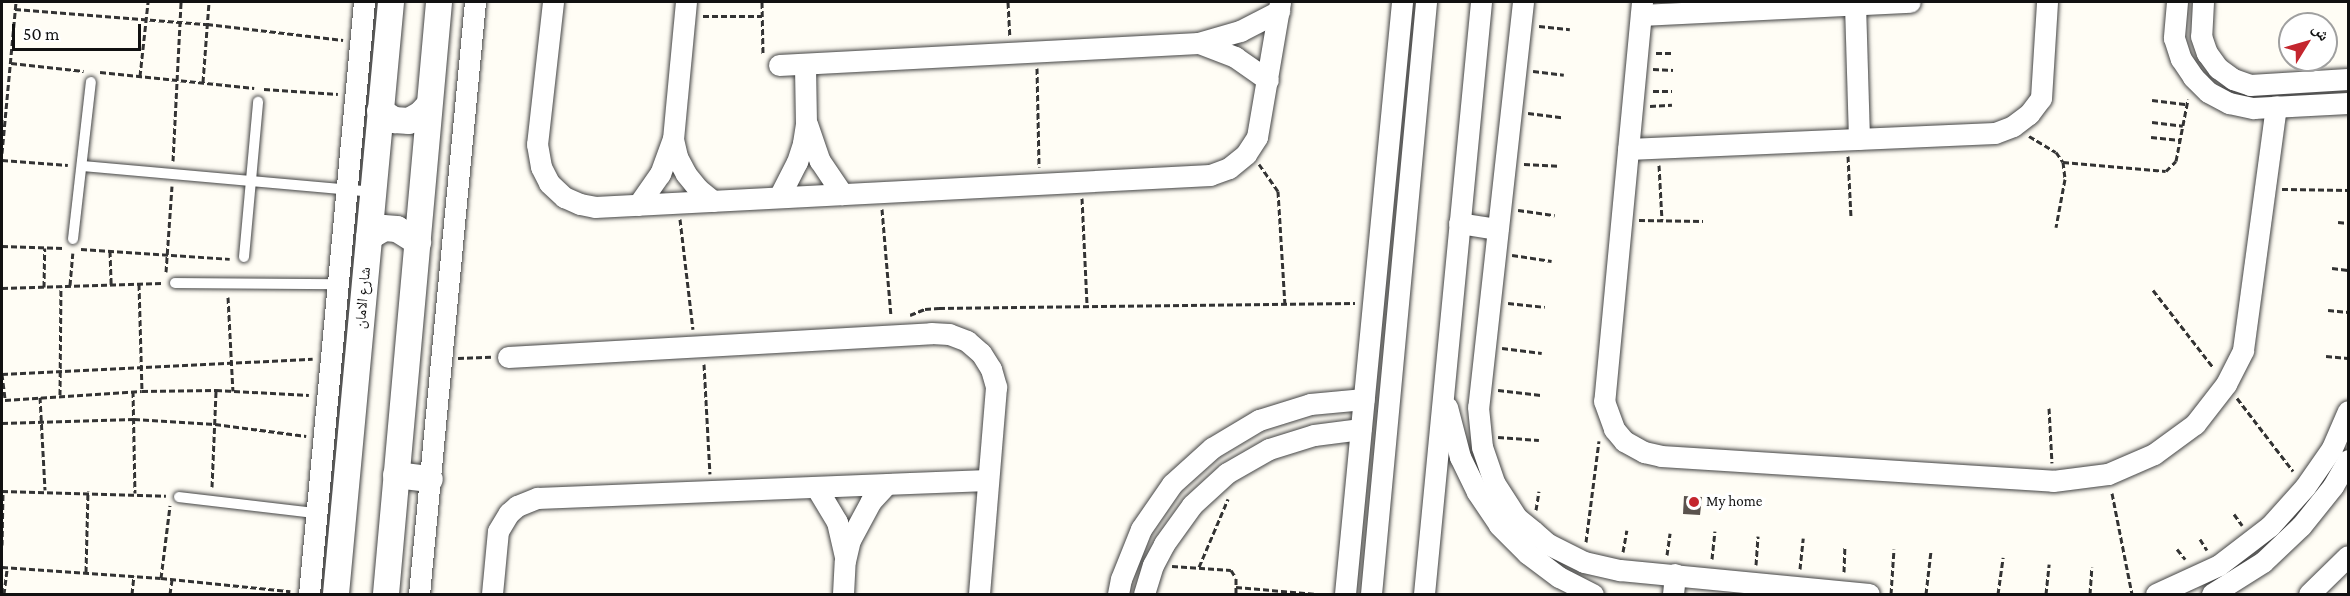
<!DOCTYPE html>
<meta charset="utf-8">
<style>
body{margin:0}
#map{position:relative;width:2350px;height:596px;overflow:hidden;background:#fffdf5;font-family:"Crimson Pro","Noto Naskh Arabic",serif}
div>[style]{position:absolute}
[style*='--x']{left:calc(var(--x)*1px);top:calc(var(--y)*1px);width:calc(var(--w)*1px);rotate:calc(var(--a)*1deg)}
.building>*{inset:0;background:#5a524d}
.path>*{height:3px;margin-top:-1.5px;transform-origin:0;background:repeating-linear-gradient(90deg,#333 0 6px,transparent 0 9px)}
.roads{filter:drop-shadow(0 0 2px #444) drop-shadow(0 0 2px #444)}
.service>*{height:10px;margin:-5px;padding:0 5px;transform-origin:5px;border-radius:5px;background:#fff}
.minor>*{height:21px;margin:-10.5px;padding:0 10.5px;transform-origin:10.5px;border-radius:10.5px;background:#fff}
.tertiary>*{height:26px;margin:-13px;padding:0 13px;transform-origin:13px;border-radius:13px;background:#fff}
.dots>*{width:16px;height:16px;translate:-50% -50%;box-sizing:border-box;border:3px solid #fff;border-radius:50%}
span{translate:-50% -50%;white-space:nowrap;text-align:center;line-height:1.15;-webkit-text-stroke:6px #fff;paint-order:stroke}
.street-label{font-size:15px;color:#111}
.poi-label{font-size:15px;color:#111}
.left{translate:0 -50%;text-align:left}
.frame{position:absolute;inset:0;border:3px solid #111;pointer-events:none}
.north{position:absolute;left:2278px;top:12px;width:60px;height:60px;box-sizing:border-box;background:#fff;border:2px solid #a0a0a0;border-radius:50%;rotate:53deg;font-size:16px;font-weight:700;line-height:24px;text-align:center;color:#111}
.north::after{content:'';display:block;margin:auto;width:21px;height:27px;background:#c4262e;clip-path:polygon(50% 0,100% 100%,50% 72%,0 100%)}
.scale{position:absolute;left:12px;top:24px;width:129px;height:27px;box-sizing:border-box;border:3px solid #111;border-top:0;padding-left:8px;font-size:18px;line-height:21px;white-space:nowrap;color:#111;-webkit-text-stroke:4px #fff;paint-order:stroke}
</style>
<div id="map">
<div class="building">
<i style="clip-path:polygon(1684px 496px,1702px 497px,1700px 515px,1683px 514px)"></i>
</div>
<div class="path">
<i style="--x:762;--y:2;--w:52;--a:88.9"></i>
<i style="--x:1008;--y:2;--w:34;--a:87"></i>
<i style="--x:15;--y:9;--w:193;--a:4.5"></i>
<i style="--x:207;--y:24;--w:137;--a:6.7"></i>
<i style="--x:703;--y:16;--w:58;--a:0"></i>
<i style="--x:1539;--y:26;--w:31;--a:6"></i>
<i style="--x:1656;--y:53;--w:17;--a:0"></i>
<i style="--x:11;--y:63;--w:73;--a:6.3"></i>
<i style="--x:1037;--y:68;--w:99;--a:88.8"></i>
<i style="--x:1653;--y:69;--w:20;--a:3"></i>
<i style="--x:1533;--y:71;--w:31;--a:7"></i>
<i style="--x:100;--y:72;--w:155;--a:5.9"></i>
<i style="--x:140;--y:76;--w:74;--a:-83.8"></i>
<i style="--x:203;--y:82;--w:80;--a:-85.7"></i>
<i style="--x:264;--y:89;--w:74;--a:3.9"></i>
<i style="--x:1653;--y:91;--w:19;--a:0"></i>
<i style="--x:2152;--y:100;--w:35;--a:7"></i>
<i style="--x:1650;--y:106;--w:22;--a:-3"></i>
<i style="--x:1528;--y:113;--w:34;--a:7"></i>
<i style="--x:2152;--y:122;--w:31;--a:7"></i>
<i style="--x:2029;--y:136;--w:31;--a:31"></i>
<i style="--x:2056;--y:152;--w:12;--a:55"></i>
<i style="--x:2063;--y:162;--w:17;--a:83"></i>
<i style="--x:2065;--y:179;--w:49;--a:100.6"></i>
<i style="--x:2151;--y:137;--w:29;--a:6"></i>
<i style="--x:2;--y:153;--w:152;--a:-84.7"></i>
<i style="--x:1848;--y:156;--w:61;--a:87.2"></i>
<i style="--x:2;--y:160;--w:66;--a:4.3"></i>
<i style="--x:173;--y:161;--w:159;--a:-87.1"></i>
<i style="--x:2063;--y:162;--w:103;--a:5"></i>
<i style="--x:2166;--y:171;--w:14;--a:-45"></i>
<i style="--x:2176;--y:161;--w:63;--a:-79"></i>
<i style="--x:1259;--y:164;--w:33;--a:55"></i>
<i style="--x:1278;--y:191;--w:113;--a:86.5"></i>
<i style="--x:1524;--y:164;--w:34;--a:3"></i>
<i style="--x:1659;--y:165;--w:55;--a:86.9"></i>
<i style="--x:2282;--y:189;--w:66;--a:0.9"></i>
<i style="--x:1082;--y:198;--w:108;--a:87.3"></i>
<i style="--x:882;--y:209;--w:107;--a:85.2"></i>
<i style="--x:1518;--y:210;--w:37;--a:8"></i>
<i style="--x:680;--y:219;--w:111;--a:83.3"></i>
<i style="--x:1639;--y:220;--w:64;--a:0.9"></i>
<i style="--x:2338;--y:222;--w:10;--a:6"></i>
<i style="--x:2;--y:246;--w:61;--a:1.9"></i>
<i style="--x:81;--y:249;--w:149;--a:3.8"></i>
<i style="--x:110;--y:251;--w:34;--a:88"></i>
<i style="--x:1512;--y:255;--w:40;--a:8.5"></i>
<i style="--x:2332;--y:268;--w:16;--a:7"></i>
<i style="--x:166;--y:272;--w:86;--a:-86"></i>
<i style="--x:139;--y:284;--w:106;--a:88.4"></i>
<i style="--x:70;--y:285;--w:32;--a:-85"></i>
<i style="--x:44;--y:287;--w:39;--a:-89"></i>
<i style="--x:2;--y:288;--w:160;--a:-1.8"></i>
<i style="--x:2153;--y:290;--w:98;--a:52.1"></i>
<i style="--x:228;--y:297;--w:94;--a:87"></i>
<i style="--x:1508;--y:303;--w:37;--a:6"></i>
<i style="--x:2328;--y:310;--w:20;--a:6"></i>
<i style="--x:910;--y:315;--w:16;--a:-22"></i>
<i style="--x:925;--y:309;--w:14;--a:-4"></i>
<i style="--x:939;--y:308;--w:416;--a:-0.7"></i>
<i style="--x:1502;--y:348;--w:40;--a:7.1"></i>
<i style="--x:2326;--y:356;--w:22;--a:5"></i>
<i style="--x:458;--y:358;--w:33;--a:-2"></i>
<i style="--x:704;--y:364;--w:110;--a:86.9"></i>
<i style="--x:2;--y:374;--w:26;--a:83"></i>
<i style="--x:5;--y:400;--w:137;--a:-3.8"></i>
<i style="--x:142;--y:391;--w:74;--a:-0.8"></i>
<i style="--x:216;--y:390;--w:93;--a:3.1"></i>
<i style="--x:2;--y:374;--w:311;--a:-2.8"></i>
<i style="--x:1498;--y:390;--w:43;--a:6.6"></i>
<i style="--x:133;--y:391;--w:102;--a:88.9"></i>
<i style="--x:60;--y:395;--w:109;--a:-89.5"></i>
<i style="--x:40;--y:397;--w:93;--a:86.9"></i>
<i style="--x:2237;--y:398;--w:92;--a:52.5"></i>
<i style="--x:2049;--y:408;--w:55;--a:86.9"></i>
<i style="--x:2;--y:423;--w:132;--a:-1.7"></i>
<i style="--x:134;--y:419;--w:81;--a:3.5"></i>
<i style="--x:215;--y:424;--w:92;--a:7.5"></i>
<i style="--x:1498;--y:437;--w:41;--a:4.2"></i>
<i style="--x:212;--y:487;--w:97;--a:-87.6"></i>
<i style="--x:2;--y:491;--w:164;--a:1.7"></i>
<i style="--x:2112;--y:493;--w:103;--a:78.8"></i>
<i style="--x:1536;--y:510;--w:19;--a:-81"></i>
<i style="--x:2234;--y:514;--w:14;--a:54"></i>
<i style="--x:2200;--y:539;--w:13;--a:58"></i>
<i style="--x:1586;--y:542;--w:102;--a:-82.7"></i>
<i style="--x:2;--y:545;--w:54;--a:-88.9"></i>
<i style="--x:2177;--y:549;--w:13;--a:51"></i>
<i style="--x:1623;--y:552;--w:22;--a:-80"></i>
<i style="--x:1667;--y:555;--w:22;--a:-82"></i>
<i style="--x:1712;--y:559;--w:28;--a:-84"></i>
<i style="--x:1756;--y:565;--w:29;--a:-86"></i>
<i style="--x:1172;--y:566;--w:59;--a:3.9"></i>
<i style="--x:1231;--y:570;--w:9;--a:58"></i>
<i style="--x:1236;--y:578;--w:16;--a:90"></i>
<i style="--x:2;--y:567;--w:159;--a:4"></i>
<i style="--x:161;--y:578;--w:130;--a:5.8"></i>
<i style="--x:1199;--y:567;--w:74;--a:-66.9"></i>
<i style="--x:1800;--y:569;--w:31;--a:-84"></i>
<i style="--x:86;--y:572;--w:81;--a:-88.6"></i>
<i style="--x:1844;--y:572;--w:25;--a:-88"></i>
<i style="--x:161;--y:578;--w:73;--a:-82.9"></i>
<i style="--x:1236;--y:587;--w:81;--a:4.9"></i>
<i style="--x:4;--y:594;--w:26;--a:-83"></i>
<i style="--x:132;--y:594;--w:18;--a:-84"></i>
<i style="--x:170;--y:594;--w:15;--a:-82"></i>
<i style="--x:1891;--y:594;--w:45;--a:-86.2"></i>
<i style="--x:1926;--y:594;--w:43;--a:-83.4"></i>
<i style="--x:1998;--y:594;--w:37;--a:-82"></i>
<i style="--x:2046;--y:594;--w:30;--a:-84"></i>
<i style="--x:2090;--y:594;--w:27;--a:-86"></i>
</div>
<div class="roads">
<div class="service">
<i style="--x:82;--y:166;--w:291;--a:5.1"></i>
<i style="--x:73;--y:239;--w:158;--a:-83.5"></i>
<i style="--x:244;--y:257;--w:156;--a:-84.8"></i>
<i style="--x:175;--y:283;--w:161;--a:0.4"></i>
<i style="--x:179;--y:497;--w:138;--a:6.7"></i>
</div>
<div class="minor">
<i style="--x:553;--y:2;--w:143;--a:96.4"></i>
<i style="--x:537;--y:144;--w:23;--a:80"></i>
<i style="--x:541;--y:167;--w:18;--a:63"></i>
<i style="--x:549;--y:183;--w:21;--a:43"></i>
<i style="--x:564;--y:197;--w:17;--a:24"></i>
<i style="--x:580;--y:204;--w:15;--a:11"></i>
<i style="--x:595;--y:207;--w:616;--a:-2.98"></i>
<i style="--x:1210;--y:175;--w:20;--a:-20"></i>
<i style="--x:1229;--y:168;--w:22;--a:-39"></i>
<i style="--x:1246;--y:154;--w:20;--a:-57"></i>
<i style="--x:1257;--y:137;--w:137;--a:-80.3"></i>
<i style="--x:1523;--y:2;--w:407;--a:96.3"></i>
<i style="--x:1478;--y:407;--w:40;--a:84.3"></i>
<i style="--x:1482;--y:447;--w:39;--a:71"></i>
<i style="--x:1495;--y:484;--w:40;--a:57.1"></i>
<i style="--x:1517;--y:518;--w:21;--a:39"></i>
<i style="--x:1533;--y:531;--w:20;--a:41"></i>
<i style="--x:1548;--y:544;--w:40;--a:26.6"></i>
<i style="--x:1584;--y:562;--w:37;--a:13"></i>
<i style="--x:1620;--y:570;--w:250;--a:5.5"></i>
<i style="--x:1642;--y:2;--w:401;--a:95.4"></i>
<i style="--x:1604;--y:401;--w:30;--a:70"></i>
<i style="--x:1614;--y:429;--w:16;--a:50"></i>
<i style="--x:1624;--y:441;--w:23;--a:29"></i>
<i style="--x:1644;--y:452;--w:17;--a:13"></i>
<i style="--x:1661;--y:456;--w:393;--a:3.6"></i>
<i style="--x:2053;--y:481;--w:55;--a:-7.3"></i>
<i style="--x:2108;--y:474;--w:50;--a:-23.5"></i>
<i style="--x:2154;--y:454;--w:51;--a:-36.2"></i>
<i style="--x:2195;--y:424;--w:51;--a:-52.2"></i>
<i style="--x:2226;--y:384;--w:38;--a:-63"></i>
<i style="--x:2243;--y:350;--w:246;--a:-82.3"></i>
<i style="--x:2177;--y:2;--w:36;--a:95"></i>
<i style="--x:2174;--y:38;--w:22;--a:72"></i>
<i style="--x:2181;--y:59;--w:22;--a:56"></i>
<i style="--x:2193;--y:77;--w:21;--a:45"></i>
<i style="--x:2208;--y:92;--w:24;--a:28"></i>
<i style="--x:2229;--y:103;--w:25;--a:12"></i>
<i style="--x:2253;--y:108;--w:95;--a:-3"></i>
<i style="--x:2203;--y:2;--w:34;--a:93"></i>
<i style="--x:2201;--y:36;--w:18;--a:71"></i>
<i style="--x:2207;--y:53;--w:19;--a:54"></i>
<i style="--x:2218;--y:68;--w:19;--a:36"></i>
<i style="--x:2233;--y:79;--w:18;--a:19"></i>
<i style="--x:2250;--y:85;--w:98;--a:-3.5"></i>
<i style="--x:1855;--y:4;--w:135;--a:88.3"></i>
<i style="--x:1641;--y:15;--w:269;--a:-2.8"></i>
<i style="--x:1199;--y:43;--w:39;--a:21"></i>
<i style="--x:1235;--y:57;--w:40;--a:34.9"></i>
<i style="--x:779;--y:65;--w:420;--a:-3"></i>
<i style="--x:1198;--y:43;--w:44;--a:-15.9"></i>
<i style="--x:1240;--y:31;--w:44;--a:-27.1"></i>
<i style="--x:807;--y:124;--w:39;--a:71"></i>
<i style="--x:820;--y:161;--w:40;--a:56"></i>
<i style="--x:673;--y:139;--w:18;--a:77"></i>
<i style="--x:677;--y:157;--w:19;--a:62"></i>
<i style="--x:686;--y:174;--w:19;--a:51"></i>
<i style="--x:698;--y:189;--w:19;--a:39"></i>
<i style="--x:1628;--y:149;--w:367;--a:-2.5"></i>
<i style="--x:1995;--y:133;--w:19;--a:-21"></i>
<i style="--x:2013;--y:126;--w:20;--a:-37"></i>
<i style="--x:2029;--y:114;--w:20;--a:-53"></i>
<i style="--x:2041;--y:98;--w:96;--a:-86.4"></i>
<i style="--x:779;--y:197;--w:39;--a:-63"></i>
<i style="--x:797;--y:162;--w:20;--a:-72"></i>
<i style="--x:803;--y:143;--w:19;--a:-81"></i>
<i style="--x:806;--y:124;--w:60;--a:-91"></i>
<i style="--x:638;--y:205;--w:38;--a:-55"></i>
<i style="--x:660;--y:174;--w:37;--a:-70"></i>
<i style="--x:673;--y:139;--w:138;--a:-84.6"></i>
<i style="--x:1459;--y:223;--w:39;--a:9"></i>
<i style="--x:508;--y:357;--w:424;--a:-3.2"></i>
<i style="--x:931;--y:333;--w:18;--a:3"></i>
<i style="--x:949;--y:334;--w:19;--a:21"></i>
<i style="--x:967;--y:341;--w:18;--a:41"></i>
<i style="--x:981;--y:353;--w:19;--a:58"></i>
<i style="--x:991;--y:369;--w:19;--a:74"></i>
<i style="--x:996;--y:387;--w:208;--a:94.7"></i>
<i style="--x:1447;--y:407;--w:52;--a:75.4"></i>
<i style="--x:1460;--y:457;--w:39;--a:64"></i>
<i style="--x:1477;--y:492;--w:40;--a:56"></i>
<i style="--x:1499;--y:525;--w:40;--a:45"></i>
<i style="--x:1527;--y:553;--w:40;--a:37"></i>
<i style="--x:1559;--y:577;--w:38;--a:27"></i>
<i style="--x:816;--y:487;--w:41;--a:59"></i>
<i style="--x:837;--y:522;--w:36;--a:77"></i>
<i style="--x:309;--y:594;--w:595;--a:-84.69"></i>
<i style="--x:419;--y:594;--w:595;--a:-84.6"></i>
<i style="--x:492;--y:594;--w:63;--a:-84.6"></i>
<i style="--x:498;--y:531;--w:21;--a:-59"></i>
<i style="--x:509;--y:513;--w:11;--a:-41"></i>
<i style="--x:517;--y:506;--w:22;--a:-22"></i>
<i style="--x:537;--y:498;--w:451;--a:-2.3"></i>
<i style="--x:843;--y:594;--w:33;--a:-87"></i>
<i style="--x:845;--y:561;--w:22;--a:-77"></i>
<i style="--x:850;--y:540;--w:44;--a:-61.7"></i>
<i style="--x:871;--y:501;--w:23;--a:-47"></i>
<i style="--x:1118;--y:594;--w:15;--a:-79"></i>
<i style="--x:1121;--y:579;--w:54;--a:-68.2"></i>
<i style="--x:1141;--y:529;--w:55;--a:-55.4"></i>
<i style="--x:1172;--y:484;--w:54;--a:-42"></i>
<i style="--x:1212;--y:448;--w:55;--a:-30.8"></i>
<i style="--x:1259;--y:420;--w:53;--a:-17.4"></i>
<i style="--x:1310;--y:404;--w:54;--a:-5.3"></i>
<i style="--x:1144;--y:594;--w:30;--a:-73"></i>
<i style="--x:1153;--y:565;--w:24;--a:-62"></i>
<i style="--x:1164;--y:544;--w:48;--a:-54.3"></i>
<i style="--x:1192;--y:505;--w:47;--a:-42.4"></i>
<i style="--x:1227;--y:473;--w:48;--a:-29.7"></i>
<i style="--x:1269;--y:449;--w:47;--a:-17.3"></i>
<i style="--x:1314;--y:435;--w:47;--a:-7.3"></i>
<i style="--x:1345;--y:594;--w:595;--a:-84.5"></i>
<i style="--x:1371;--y:594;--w:595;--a:-84.69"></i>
<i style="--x:1424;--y:594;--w:595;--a:-84.5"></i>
<i style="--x:1673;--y:594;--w:20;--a:-84"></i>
<i style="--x:2156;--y:594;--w:69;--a:-24.7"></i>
<i style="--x:2219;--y:565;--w:64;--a:-37.4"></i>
<i style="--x:2270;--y:526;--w:52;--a:-48.1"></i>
<i style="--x:2305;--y:487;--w:47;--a:-55.3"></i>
<i style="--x:2332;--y:448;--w:40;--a:-66.6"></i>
<i style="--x:2212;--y:594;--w:60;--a:-32.1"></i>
<i style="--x:2263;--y:562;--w:52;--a:-43.5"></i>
<i style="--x:2301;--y:526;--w:51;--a:-51.3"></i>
<i style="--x:2333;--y:486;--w:30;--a:-60"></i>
<i style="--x:2309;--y:594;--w:54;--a:-44.3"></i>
</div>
<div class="tertiary">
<i style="--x:380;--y:111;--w:17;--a:33"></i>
<i style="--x:394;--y:120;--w:15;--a:4"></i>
<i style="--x:409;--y:121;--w:14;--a:-30"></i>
<i style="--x:421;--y:114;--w:12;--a:-48"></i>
<i style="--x:369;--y:237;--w:17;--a:-31"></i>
<i style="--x:384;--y:228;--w:13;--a:4"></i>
<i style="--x:397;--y:229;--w:25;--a:32"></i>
<i style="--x:396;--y:475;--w:34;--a:7"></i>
<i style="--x:336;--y:594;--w:595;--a:-84.69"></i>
<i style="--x:386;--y:594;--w:594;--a:-84.88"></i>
</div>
</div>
<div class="dots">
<i style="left:1694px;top:502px;background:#c4262e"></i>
</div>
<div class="street-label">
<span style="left:363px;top:298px;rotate:-85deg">شارع الامان</span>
</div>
<div class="poi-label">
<span class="left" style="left:1706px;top:502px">My home</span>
</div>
<div class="frame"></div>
<div class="north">ش</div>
<div class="scale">50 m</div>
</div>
